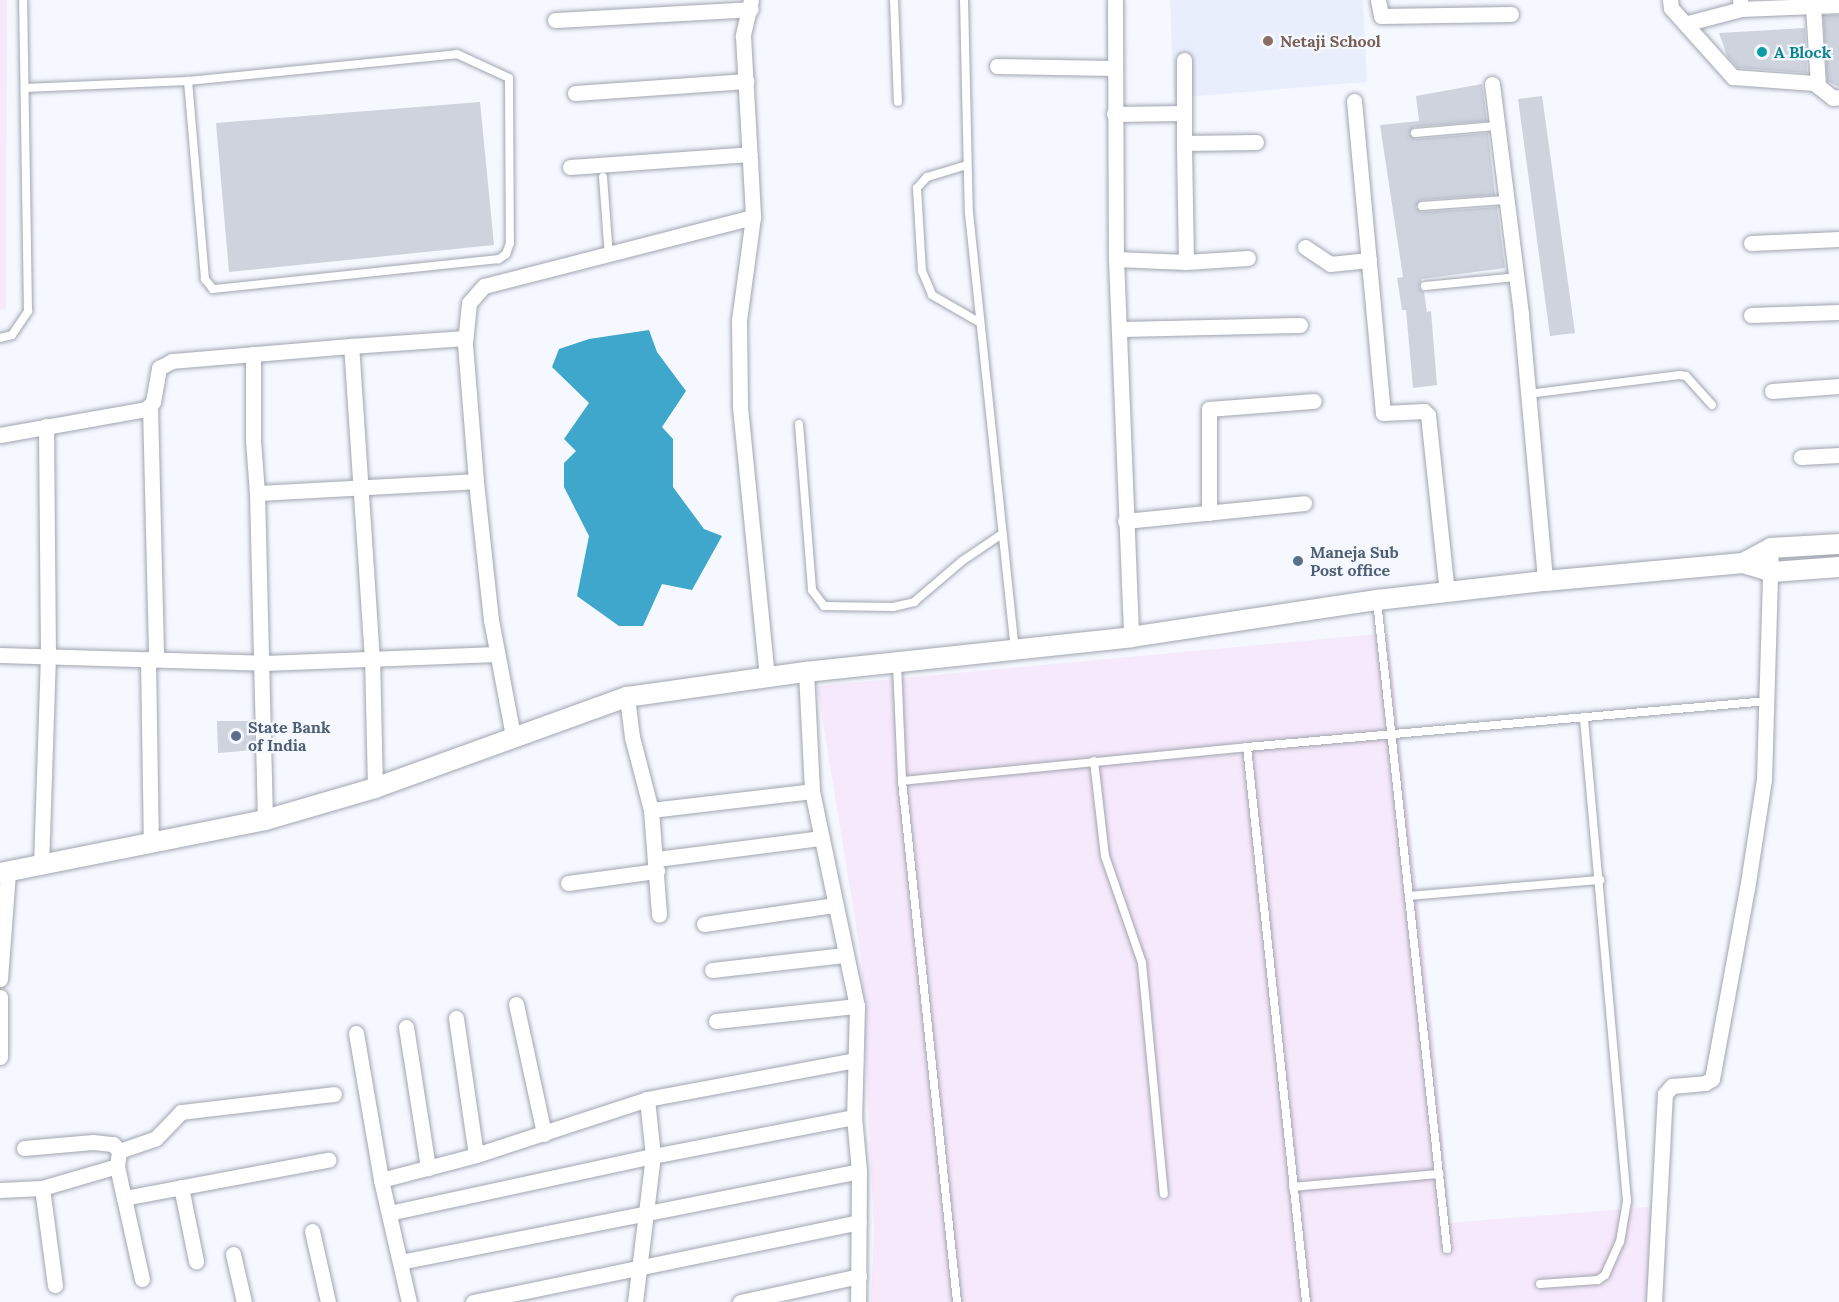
<!DOCTYPE html>
<style>
body{margin:0}
#map{position:relative;width:1839px;height:1302px;overflow:hidden;background:#f5f8ff;font-family:Lora,serif}
div>[style]{position:absolute}
[style*='--x']{left:calc(var(--x)*1px);top:calc(var(--y)*1px);width:calc(var(--w)*1px);rotate:calc(var(--a)*1deg)}
.built>*{inset:0;background:#e9eefd}
.industrial>*{inset:0;background:#f6e9fc}
.water>*{inset:0;background:#3fa7cb}
.building>*{inset:0;background:#ced3de}
.roads{filter:drop-shadow(0 0 2px #a1a5b0) drop-shadow(0 0 2px #a1a5b0)}
.service>*{height:8px;margin:-4px;padding:0 4px;transform-origin:4px;border-radius:4px;background:#fff}
.minor>*{height:15px;margin:-7.5px;padding:0 7.5px;transform-origin:7.5px;border-radius:7.5px;background:#fff}
.tertiary>*{height:20px;margin:-10px;padding:0 10px;transform-origin:10px;border-radius:10px;background:#fff}
.dots>*{width:16px;height:16px;translate:-50% -50%;box-sizing:border-box;border:3px solid #f5f8ff;border-radius:50%}
span{translate:-50% -50%;white-space:nowrap;text-align:center;line-height:1.15;-webkit-text-stroke:4.5px #f5f8ff;paint-order:stroke}
.education-label{font-size:16px;color:#785e54;font-weight:700}
.left{translate:0 -50%;text-align:left}
.culture-label{font-size:16px;color:#0d838f;font-weight:700}
.service-label{font-size:16px;color:#4e5e75;font-weight:700}
</style>
<div id="map">
<div class="built">
<i style="clip-path:polygon(1170px 0,1363px 0,1367px 82px,1174px 98px)"></i>
</div>
<div class="industrial">
<i style="clip-path:polygon(0 0,7px 0,6px 309px,0 310px)"></i>
<i style="clip-path:polygon(1388px 633px,1435px 1050px,1450px 1223px,1660px 1206px,1653px 1302px,871px 1302px,874px 1231px,861px 956px,817px 686px)"></i>
</div>
<div class="water">
<i style="clip-path:polygon(649px 330px,657px 352px,686px 391px,662px 427px,673px 439px,673px 487px,704px 529px,722px 536px,692px 590px,662px 584px,643px 626px,619px 626px,577px 596px,589px 536px,564px 487px,564px 463px,576px 451px,564px 439px,589px 403px,552px 367px,559px 349px,589px 339px)"></i>
</div>
<div class="building">
<i style="clip-path:polygon(1823px 15px,1839px 15px,1839px 87px,1827px 81px)"></i>
<i style="clip-path:polygon(1805px 28px,1807px 73px,1738px 68px,1727px 56px,1719px 33px)"></i>
<i style="clip-path:polygon(1482px 84px,1487px 121px,1414px 127px,1409px 134px,1416px 139px,1488px 133px,1495px 195px,1422px 200px,1416px 207px,1422px 212px,1497px 207px,1505px 268px,1422px 279px,1419px 287px,1424px 292px,1427px 312px,1431px 311px,1437px 385px,1413px 388px,1406px 310px,1402px 310px,1397px 278px,1403px 277px,1380px 125px,1419px 121px,1416px 96px)"></i>
<i style="clip-path:polygon(1542px 96px,1575px 333px,1550px 336px,1518px 99px)"></i>
<i style="clip-path:polygon(480px 102px,494px 245px,229px 272px,216px 123px)"></i>
<i style="clip-path:polygon(217px 721px,253px 721px,254px 750px,218px 753px)"></i>
</div>
<div class="roads">
<div class="service">
<i style="--x:894;--y:0;--w:102;--a:87.8"></i>
<i style="--x:964;--y:0;--w:213;--a:88.7"></i>
<i style="--x:969;--y:213;--w:439;--a:84"></i>
<i style="--x:25;--y:88;--w:163;--a:-2.5"></i>
<i style="--x:188;--y:81;--w:270;--a:-5.7"></i>
<i style="--x:457;--y:54;--w:57;--a:24.8"></i>
<i style="--x:509;--y:78;--w:165;--a:89.7"></i>
<i style="--x:510;--y:243;--w:12;--a:110"></i>
<i style="--x:506;--y:254;--w:9;--a:144"></i>
<i style="--x:499;--y:259;--w:288;--a:174"></i>
<i style="--x:213;--y:289;--w:13;--a:-129"></i>
<i style="--x:205;--y:279;--w:199;--a:-94.9"></i>
<i style="--x:1415;--y:133;--w:81;--a:-4.9"></i>
<i style="--x:967;--y:165;--w:42;--a:163.3"></i>
<i style="--x:927;--y:177;--w:15;--a:132"></i>
<i style="--x:917;--y:188;--w:83;--a:86.6"></i>
<i style="--x:922;--y:271;--w:26;--a:67"></i>
<i style="--x:932;--y:295;--w:52;--a:30"></i>
<i style="--x:603;--y:177;--w:79;--a:85.7"></i>
<i style="--x:1422;--y:206;--w:83;--a:-4.1"></i>
<i style="--x:1425;--y:286;--w:91;--a:-5.6"></i>
<i style="--x:0;--y:338;--w:12;--a:-14"></i>
<i style="--x:12;--y:335;--w:29;--a:-56"></i>
<i style="--x:28;--y:311;--w:311;--a:-90.9"></i>
<i style="--x:1528;--y:394;--w:153;--a:-7.1"></i>
<i style="--x:1680;--y:375;--w:6;--a:9"></i>
<i style="--x:1686;--y:376;--w:39;--a:48"></i>
<i style="--x:799;--y:424;--w:167;--a:85.5"></i>
<i style="--x:812;--y:590;--w:20;--a:53"></i>
<i style="--x:824;--y:606;--w:69;--a:0.8"></i>
<i style="--x:893;--y:607;--w:22;--a:-13"></i>
<i style="--x:914;--y:602;--w:63;--a:-40.5"></i>
<i style="--x:962;--y:561;--w:48;--a:-34"></i>
<i style="--x:1377;--y:601;--w:652;--a:83.83"></i>
<i style="--x:897;--y:665;--w:116;--a:87.5"></i>
<i style="--x:902;--y:781;--w:524;--a:83.97"></i>
<i style="--x:1247;--y:747;--w:523;--a:-5.05"></i>
<i style="--x:1094;--y:761;--w:96;--a:83.4"></i>
<i style="--x:1105;--y:856;--w:113;--a:70.9"></i>
<i style="--x:1142;--y:963;--w:232;--a:84.6"></i>
<i style="--x:902;--y:781;--w:347;--a:-5.6"></i>
<i style="--x:1247;--y:747;--w:558;--a:83.93"></i>
<i style="--x:1409;--y:896;--w:192;--a:-4.8"></i>
<i style="--x:1293;--y:1187;--w:147;--a:-5.1"></i>
<i style="--x:1540;--y:1284;--w:58;--a:-3.9"></i>
<i style="--x:1598;--y:1280;--w:9;--a:-36"></i>
<i style="--x:1605;--y:1275;--w:36;--a:-66"></i>
<i style="--x:1620;--y:1242;--w:42;--a:-80.3"></i>
<i style="--x:1627;--y:1201;--w:486;--a:-95.1"></i>
</div>
<div class="minor">
<i style="--x:751;--y:0;--w:37;--a:103"></i>
<i style="--x:743;--y:36;--w:181;--a:86.8"></i>
<i style="--x:1115;--y:0;--w:259;--a:89.8"></i>
<i style="--x:1116;--y:259;--w:378;--a:87.7"></i>
<i style="--x:1378;--y:0;--w:16;--a:79"></i>
<i style="--x:1381;--y:16;--w:130;--a:-0.9"></i>
<i style="--x:1670;--y:0;--w:8;--a:83"></i>
<i style="--x:1671;--y:8;--w:93;--a:48.1"></i>
<i style="--x:1733;--y:77;--w:81;--a:4.2"></i>
<i style="--x:1814;--y:83;--w:24;--a:38"></i>
<i style="--x:1833;--y:98;--w:6;--a:-9"></i>
<i style="--x:1813;--y:6;--w:80;--a:86.4"></i>
<i style="--x:1741;--y:9;--w:98;--a:-2.3"></i>
<i style="--x:555;--y:20;--w:196;--a:-3.2"></i>
<i style="--x:1688;--y:23;--w:55;--a:-14.8"></i>
<i style="--x:1741;--y:9;--w:9;--a:-96"></i>
<i style="--x:1184;--y:60;--w:83;--a:90"></i>
<i style="--x:997;--y:66;--w:116;--a:1"></i>
<i style="--x:1492;--y:84;--w:233;--a:82.8"></i>
<i style="--x:1521;--y:315;--w:267;--a:84.8"></i>
<i style="--x:575;--y:93;--w:172;--a:-4"></i>
<i style="--x:1354;--y:101;--w:313;--a:84.7"></i>
<i style="--x:1383;--y:413;--w:41;--a:-2.8"></i>
<i style="--x:1424;--y:411;--w:6;--a:45"></i>
<i style="--x:1428;--y:415;--w:178;--a:83.9"></i>
<i style="--x:1114;--y:114;--w:69;--a:-0.8"></i>
<i style="--x:570;--y:167;--w:180;--a:-4.1"></i>
<i style="--x:1751;--y:243;--w:88;--a:-2.6"></i>
<i style="--x:1305;--y:247;--w:30;--a:34"></i>
<i style="--x:1330;--y:264;--w:39;--a:-6"></i>
<i style="--x:1116;--y:259;--w:70;--a:2.5"></i>
<i style="--x:1186;--y:262;--w:62;--a:-3.7"></i>
<i style="--x:1186;--y:262;--w:119;--a:-91"></i>
<i style="--x:1184;--y:143;--w:72;--a:-0.8"></i>
<i style="--x:1751;--y:315;--w:88;--a:-2"></i>
<i style="--x:1119;--y:329;--w:181;--a:-1.3"></i>
<i style="--x:253;--y:354;--w:86;--a:90"></i>
<i style="--x:253;--y:440;--w:53;--a:85.7"></i>
<i style="--x:1772;--y:391;--w:67;--a:-4.3"></i>
<i style="--x:150;--y:406;--w:253;--a:88.6"></i>
<i style="--x:0;--y:435;--w:148;--a:-10.1"></i>
<i style="--x:146;--y:409;--w:10;--a:-45"></i>
<i style="--x:153;--y:402;--w:35;--a:-80"></i>
<i style="--x:159;--y:368;--w:15;--a:-28"></i>
<i style="--x:172;--y:361;--w:180;--a:-4.8"></i>
<i style="--x:1801;--y:457;--w:38;--a:-3"></i>
<i style="--x:1209;--y:513;--w:104;--a:-90"></i>
<i style="--x:1209;--y:409;--w:105;--a:-4.4"></i>
<i style="--x:1125;--y:521;--w:180;--a:-5.7"></i>
<i style="--x:0;--y:655;--w:264;--a:1.7"></i>
<i style="--x:264;--y:663;--w:233;--a:-2.2"></i>
<i style="--x:148;--y:659;--w:185;--a:89.1"></i>
<i style="--x:806;--y:672;--w:119;--a:87.1"></i>
<i style="--x:812;--y:791;--w:220;--a:78.2"></i>
<i style="--x:857;--y:1006;--w:111;--a:91.5"></i>
<i style="--x:854;--y:1117;--w:54;--a:84.7"></i>
<i style="--x:859;--y:1171;--w:131;--a:90.4"></i>
<i style="--x:627;--y:697;--w:40;--a:82.9"></i>
<i style="--x:632;--y:737;--w:75;--a:75.4"></i>
<i style="--x:651;--y:810;--w:105;--a:85.6"></i>
<i style="--x:513;--y:736;--w:118;--a:-100.7"></i>
<i style="--x:491;--y:620;--w:140;--a:-96.2"></i>
<i style="--x:476;--y:481;--w:138;--a:-94.6"></i>
<i style="--x:465;--y:343;--w:40;--a:-84.3"></i>
<i style="--x:469;--y:303;--w:23;--a:-49"></i>
<i style="--x:484;--y:286;--w:278;--a:-14.4"></i>
<i style="--x:753;--y:217;--w:104;--a:97.7"></i>
<i style="--x:739;--y:320;--w:87;--a:89.3"></i>
<i style="--x:740;--y:407;--w:272;--a:84.3"></i>
<i style="--x:375;--y:788;--w:128;--a:-91.3"></i>
<i style="--x:372;--y:660;--w:315;--a:-93.8"></i>
<i style="--x:351;--y:346;--w:114;--a:-4"></i>
<i style="--x:651;--y:810;--w:162;--a:-6.7"></i>
<i style="--x:265;--y:820;--w:327;--a:-91.4"></i>
<i style="--x:257;--y:493;--w:219;--a:-3.1"></i>
<i style="--x:657;--y:859;--w:166;--a:-7.3"></i>
<i style="--x:41;--y:866;--w:210;--a:-88.1"></i>
<i style="--x:48;--y:656;--w:230;--a:-90.5"></i>
<i style="--x:568;--y:883;--w:90;--a:-7.7"></i>
<i style="--x:704;--y:924;--w:131;--a:-8.3"></i>
<i style="--x:712;--y:970;--w:133;--a:-6.5"></i>
<i style="--x:0;--y:979;--w:107;--a:-85.7"></i>
<i style="--x:0;--y:997;--w:60;--a:90"></i>
<i style="--x:516;--y:1004;--w:133;--a:77.8"></i>
<i style="--x:456;--y:1018;--w:138;--a:81.7"></i>
<i style="--x:716;--y:1021;--w:142;--a:-6.1"></i>
<i style="--x:406;--y:1027;--w:143;--a:81.1"></i>
<i style="--x:356;--y:1033;--w:149;--a:80.3"></i>
<i style="--x:381;--y:1180;--w:125;--a:77.1"></i>
<i style="--x:24;--y:1148;--w:69;--a:-5"></i>
<i style="--x:93;--y:1142;--w:20;--a:6"></i>
<i style="--x:113;--y:1144;--w:9;--a:49"></i>
<i style="--x:117;--y:1166;--w:33;--a:78"></i>
<i style="--x:124;--y:1198;--w:208;--a:-10.6"></i>
<i style="--x:381;--y:1180;--w:98;--a:-14.7"></i>
<i style="--x:476;--y:1155;--w:180;--a:-18.1"></i>
<i style="--x:647;--y:1099;--w:212;--a:-10.6"></i>
<i style="--x:181;--y:1187;--w:76;--a:78.5"></i>
<i style="--x:42;--y:1188;--w:98;--a:82.4"></i>
<i style="--x:0;--y:1190;--w:42;--a:-2.7"></i>
<i style="--x:42;--y:1188;--w:78;--a:-16.3"></i>
<i style="--x:117;--y:1166;--w:15;--a:-82"></i>
<i style="--x:119;--y:1151;--w:39;--a:-19"></i>
<i style="--x:156;--y:1138;--w:36;--a:-46"></i>
<i style="--x:181;--y:1112;--w:154;--a:-6.7"></i>
<i style="--x:124;--y:1198;--w:83;--a:77.5"></i>
<i style="--x:389;--y:1213;--w:270;--a:-12.2"></i>
<i style="--x:653;--y:1156;--w:57;--a:-96"></i>
<i style="--x:312;--y:1231;--w:73;--a:77.3"></i>
<i style="--x:233;--y:1254;--w:49;--a:77.1"></i>
<i style="--x:400;--y:1262;--w:468;--a:-11.2"></i>
<i style="--x:473;--y:1302;--w:394;--a:-11.7"></i>
<i style="--x:635;--y:1302;--w:147;--a:-83"></i>
<i style="--x:653;--y:1156;--w:205;--a:-11"></i>
<i style="--x:740;--y:1302;--w:122;--a:-12.3"></i>
<i style="--x:1654;--y:1302;--w:208;--a:-87"></i>
<i style="--x:1665;--y:1094;--w:11;--a:-49"></i>
<i style="--x:1672;--y:1086;--w:33;--a:-5"></i>
<i style="--x:1705;--y:1083;--w:8;--a:-30"></i>
<i style="--x:1712;--y:1079;--w:193;--a:-79.6"></i>
<i style="--x:1747;--y:889;--w:111;--a:-81.2"></i>
<i style="--x:1764;--y:779;--w:231;--a:-88.3"></i>
</div>
<div class="tertiary">
<i style="--x:1743;--y:563;--w:32;--a:-28"></i>
<i style="--x:1771;--y:548;--w:68;--a:-3.4"></i>
<i style="--x:0;--y:873;--w:270;--a:-11.3"></i>
<i style="--x:265;--y:820;--w:115;--a:-16.2"></i>
<i style="--x:375;--y:788;--w:268;--a:-19.9"></i>
<i style="--x:627;--y:697;--w:181;--a:-8"></i>
<i style="--x:806;--y:672;--w:327;--a:-6.1"></i>
<i style="--x:1131;--y:637;--w:249;--a:-8.6"></i>
<i style="--x:1377;--y:600;--w:169;--a:-6.5"></i>
<i style="--x:1545;--y:581;--w:199;--a:-5.2"></i>
<i style="--x:1743;--y:563;--w:30;--a:17"></i>
<i style="--x:1772;--y:572;--w:67;--a:-4.3"></i>
</div>
</div>
<div class="dots">
<i style="left:1268px;top:41px;background:#8d6e63"></i>
<i style="left:1762px;top:52px;background:#0f9aa8"></i>
<i style="left:1298px;top:561px;background:#5c6f8a"></i>
<i style="left:236px;top:736px;background:#5c6f8a"></i>
</div>
<div class="education-label">
<span class="left" style="left:1280px;top:41px">Netaji School</span>
</div>
<div class="culture-label">
<span class="left" style="left:1774px;top:52px">A Block</span>
</div>
<div class="service-label">
<span class="left" style="left:1310px;top:561px">Maneja Sub<br>Post office</span>
<span class="left" style="left:248px;top:736px">State Bank<br>of India</span>
</div>
</div>
